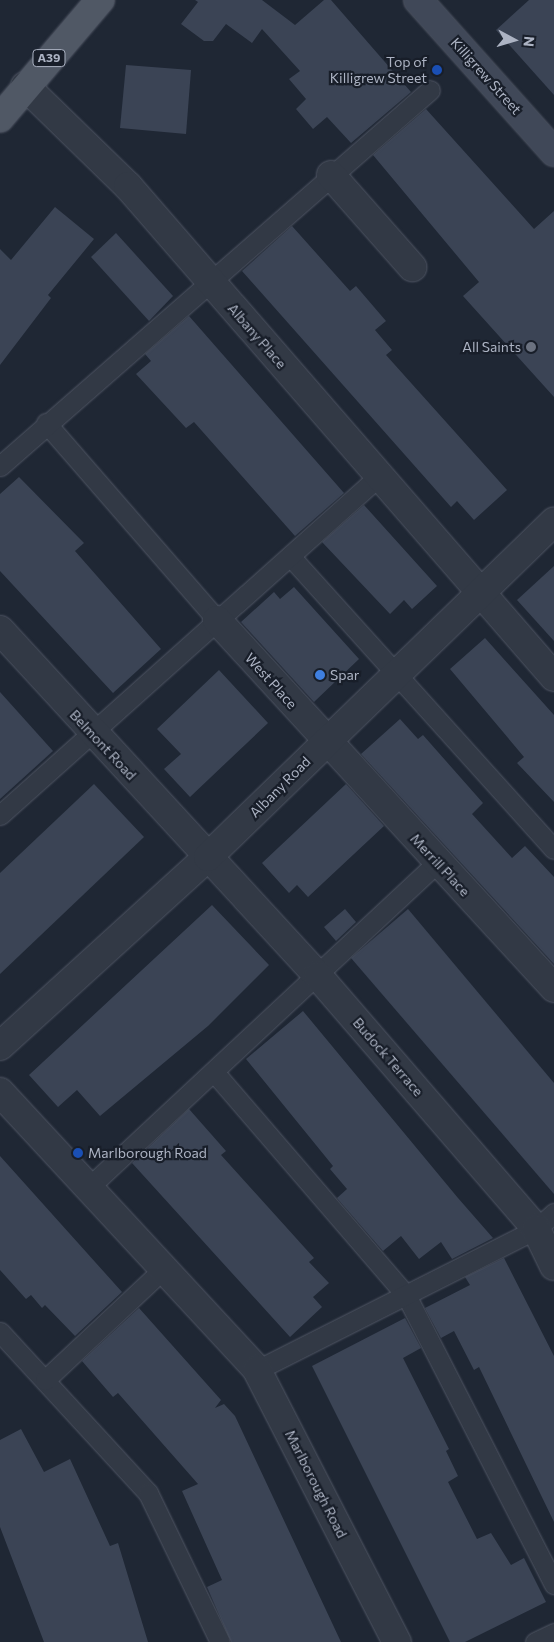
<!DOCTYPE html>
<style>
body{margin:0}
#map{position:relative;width:554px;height:1642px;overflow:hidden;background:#1f2734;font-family:Commissioner,sans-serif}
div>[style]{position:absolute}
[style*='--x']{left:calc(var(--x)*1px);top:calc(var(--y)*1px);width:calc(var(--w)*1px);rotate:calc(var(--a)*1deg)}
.building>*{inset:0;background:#3b4455}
.roads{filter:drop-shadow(0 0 1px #505664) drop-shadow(0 0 1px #505664)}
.lane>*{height:19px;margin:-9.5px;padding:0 9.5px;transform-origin:9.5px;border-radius:9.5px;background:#323945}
.street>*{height:28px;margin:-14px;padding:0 14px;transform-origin:14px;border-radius:14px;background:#323945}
.secondary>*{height:28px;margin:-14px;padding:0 14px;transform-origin:14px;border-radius:14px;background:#404858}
.primary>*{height:28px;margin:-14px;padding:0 14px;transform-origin:14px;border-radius:14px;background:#505865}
.dots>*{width:14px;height:14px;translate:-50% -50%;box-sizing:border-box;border:2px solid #181e29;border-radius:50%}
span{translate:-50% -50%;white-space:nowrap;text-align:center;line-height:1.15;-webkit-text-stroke:4.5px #181e29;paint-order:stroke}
.shield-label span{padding:1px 4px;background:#181e29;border:1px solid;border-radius:4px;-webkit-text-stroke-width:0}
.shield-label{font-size:12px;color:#acb3c3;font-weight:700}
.poi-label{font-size:14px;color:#acb3c3}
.right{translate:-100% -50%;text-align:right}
.left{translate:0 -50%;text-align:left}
.street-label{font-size:14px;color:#acb3c3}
.north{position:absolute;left:489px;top:15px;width:50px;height:50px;-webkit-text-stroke:4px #181e29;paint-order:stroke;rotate:96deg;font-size:14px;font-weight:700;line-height:20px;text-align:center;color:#acb3c3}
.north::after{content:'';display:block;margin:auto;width:18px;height:22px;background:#acb3c3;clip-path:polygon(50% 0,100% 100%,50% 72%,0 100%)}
</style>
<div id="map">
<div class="building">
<i style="clip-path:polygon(195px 0,262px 0,295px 25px,324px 0,331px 0,411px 92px,351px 143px,327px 117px,313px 129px,296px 109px,306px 99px,289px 79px,300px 71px,262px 29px,252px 43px,226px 24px,213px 41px,204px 41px,181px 24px,198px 2px)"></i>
<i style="clip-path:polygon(529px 0,554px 0,554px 95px,496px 30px)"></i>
<i style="clip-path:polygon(126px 65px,191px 70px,186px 134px,120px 128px)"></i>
<i style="clip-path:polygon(426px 109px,534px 229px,554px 211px,554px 397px,463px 296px,479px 282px,373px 155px)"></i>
<i style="clip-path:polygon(55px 207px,94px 239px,48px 295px,51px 298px,0 365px,0 249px,11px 260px)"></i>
<i style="clip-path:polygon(292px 226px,350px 291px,356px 286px,386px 321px,375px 330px,392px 350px,386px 355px,507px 490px,474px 520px,457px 501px,451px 507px,242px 271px)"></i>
<i style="clip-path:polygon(116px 233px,173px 296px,149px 321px,91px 257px)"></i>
<i style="clip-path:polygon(189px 316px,344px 493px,295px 536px,194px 422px,186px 428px,136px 374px,151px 361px,145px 354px)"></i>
<i style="clip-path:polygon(19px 477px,84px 543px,75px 551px,161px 649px,113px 693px,0 571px,0 494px)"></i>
<i style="clip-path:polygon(364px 505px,437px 586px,412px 609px,404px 600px,390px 614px,322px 542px)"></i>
<i style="clip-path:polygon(554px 566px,554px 641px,517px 600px)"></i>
<i style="clip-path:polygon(294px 587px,359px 659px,314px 702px,241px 622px,274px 592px,280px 599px)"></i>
<i style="clip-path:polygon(485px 638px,554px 715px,554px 802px,517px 763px,524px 757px,450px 669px)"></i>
<i style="clip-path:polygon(219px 670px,268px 723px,190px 797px,164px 769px,181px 754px,157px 729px)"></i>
<i style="clip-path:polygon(0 692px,53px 751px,0 799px)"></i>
<i style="clip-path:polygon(400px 719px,418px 739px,423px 735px,483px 803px,472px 814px,512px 858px,525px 846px,554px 877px,554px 964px,361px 754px)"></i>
<i style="clip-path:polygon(94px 784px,144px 837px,0 974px,0 873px)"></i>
<i style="clip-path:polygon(346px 784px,384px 826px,308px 897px,297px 885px,289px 893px,262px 863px)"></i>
<i style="clip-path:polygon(212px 905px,269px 965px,208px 1026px,100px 1116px,77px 1090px,58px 1107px,29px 1075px)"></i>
<i style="clip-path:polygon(345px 909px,356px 922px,336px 941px,324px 927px)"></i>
<i style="clip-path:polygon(408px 909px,554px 1083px,554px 1194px,351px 958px)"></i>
<i style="clip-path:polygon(303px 1011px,458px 1198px,493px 1238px,452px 1259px,441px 1242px,419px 1259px,401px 1236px,383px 1251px,337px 1198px,347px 1189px,330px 1169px,333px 1166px,246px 1059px)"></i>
<i style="clip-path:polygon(189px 1109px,226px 1151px,221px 1155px,314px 1258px,309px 1262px,329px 1283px,313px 1297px,322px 1307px,290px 1337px,132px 1163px)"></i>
<i style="clip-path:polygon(0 1156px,122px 1292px,75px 1336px,45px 1305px,42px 1308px,31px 1295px,26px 1299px,0 1270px)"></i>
<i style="clip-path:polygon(504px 1258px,554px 1356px,554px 1522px,479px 1367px,474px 1370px,454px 1331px,441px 1338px,425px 1308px,470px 1285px,465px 1277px)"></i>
<i style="clip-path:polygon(139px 1308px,221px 1400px,215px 1408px,224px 1404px,235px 1416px,341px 1642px,231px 1642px,207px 1587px,222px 1580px,182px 1491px,198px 1484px,118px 1393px,113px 1397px,82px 1361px)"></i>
<i style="clip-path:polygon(405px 1318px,421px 1348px,403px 1358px,449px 1449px,446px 1451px,458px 1476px,448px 1482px,477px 1539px,491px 1533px,511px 1565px,524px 1558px,546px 1602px,465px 1642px,450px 1642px,312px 1366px)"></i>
<i style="clip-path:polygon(21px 1429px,44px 1472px,70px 1459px,110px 1546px,118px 1543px,148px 1642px,44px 1642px,0 1527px,0 1440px)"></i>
</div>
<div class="roads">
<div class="lane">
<i style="--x:46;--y:423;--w:261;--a:49"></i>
<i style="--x:0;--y:466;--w:571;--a:-41.17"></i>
<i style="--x:290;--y:556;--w:394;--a:48"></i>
<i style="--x:0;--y:815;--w:508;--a:-41.81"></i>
<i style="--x:214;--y:1072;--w:294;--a:49.3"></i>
<i style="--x:406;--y:1295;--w:325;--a:62.9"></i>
<i style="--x:88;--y:1188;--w:478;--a:-43"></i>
<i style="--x:0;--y:1332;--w:219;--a:47.4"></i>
<i style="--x:148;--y:1493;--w:165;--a:64.2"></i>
<i style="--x:257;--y:1370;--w:313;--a:-26.8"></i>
<i style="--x:536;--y:1229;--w:24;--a:-42"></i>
<i style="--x:45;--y:1380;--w:162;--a:-43.2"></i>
<i style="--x:535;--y:1642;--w:21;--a:-25"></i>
</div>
<div class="street">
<i style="--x:25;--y:86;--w:144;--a:44.2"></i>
<i style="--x:128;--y:186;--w:650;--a:49.05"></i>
<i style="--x:331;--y:175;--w:123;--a:48.6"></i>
<i style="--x:217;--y:620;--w:499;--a:47.5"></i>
<i style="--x:0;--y:630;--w:470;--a:47.4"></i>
<i style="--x:318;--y:976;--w:334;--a:49.2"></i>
<i style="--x:536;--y:1229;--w:41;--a:64.1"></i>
<i style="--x:0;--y:1046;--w:281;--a:-42.3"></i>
<i style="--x:208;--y:857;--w:482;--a:-44.1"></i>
<i style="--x:0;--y:1092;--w:379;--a:47.2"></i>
<i style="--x:257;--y:1370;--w:306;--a:62.8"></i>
</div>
<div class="secondary">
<i style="--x:418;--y:0;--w:204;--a:48.2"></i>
</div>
<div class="primary">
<i style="--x:0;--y:118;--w:155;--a:-49.7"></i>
</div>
</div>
<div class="dots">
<i style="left:437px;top:70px;background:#1a4fb4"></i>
<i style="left:531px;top:347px;background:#6b7280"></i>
<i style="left:320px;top:675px;background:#3f7fe0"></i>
<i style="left:78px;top:1153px;background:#1a4fb4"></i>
</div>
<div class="shield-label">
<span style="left:49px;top:58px">A39</span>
</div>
<div class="poi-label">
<span class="right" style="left:427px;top:70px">Top of<br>Killigrew Street</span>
<span class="right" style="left:521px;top:347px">All Saints</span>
<span class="left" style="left:330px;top:675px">Spar</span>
<span class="left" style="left:88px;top:1153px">Marlborough Road</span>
</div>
<div class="street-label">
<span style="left:486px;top:76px;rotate:48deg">Killigrew Street</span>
<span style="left:257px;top:336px;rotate:49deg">Albany Place</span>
<span style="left:271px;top:681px;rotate:48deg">West Place</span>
<span style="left:103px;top:745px;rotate:47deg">Belmont Road</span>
<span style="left:280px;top:787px;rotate:-45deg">Albany Road</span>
<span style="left:440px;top:865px;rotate:47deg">Merrill Place</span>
<span style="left:388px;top:1057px;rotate:49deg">Budock Terrace</span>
<span style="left:316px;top:1484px;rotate:63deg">Marlborough Road</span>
</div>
<div class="north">N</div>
</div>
